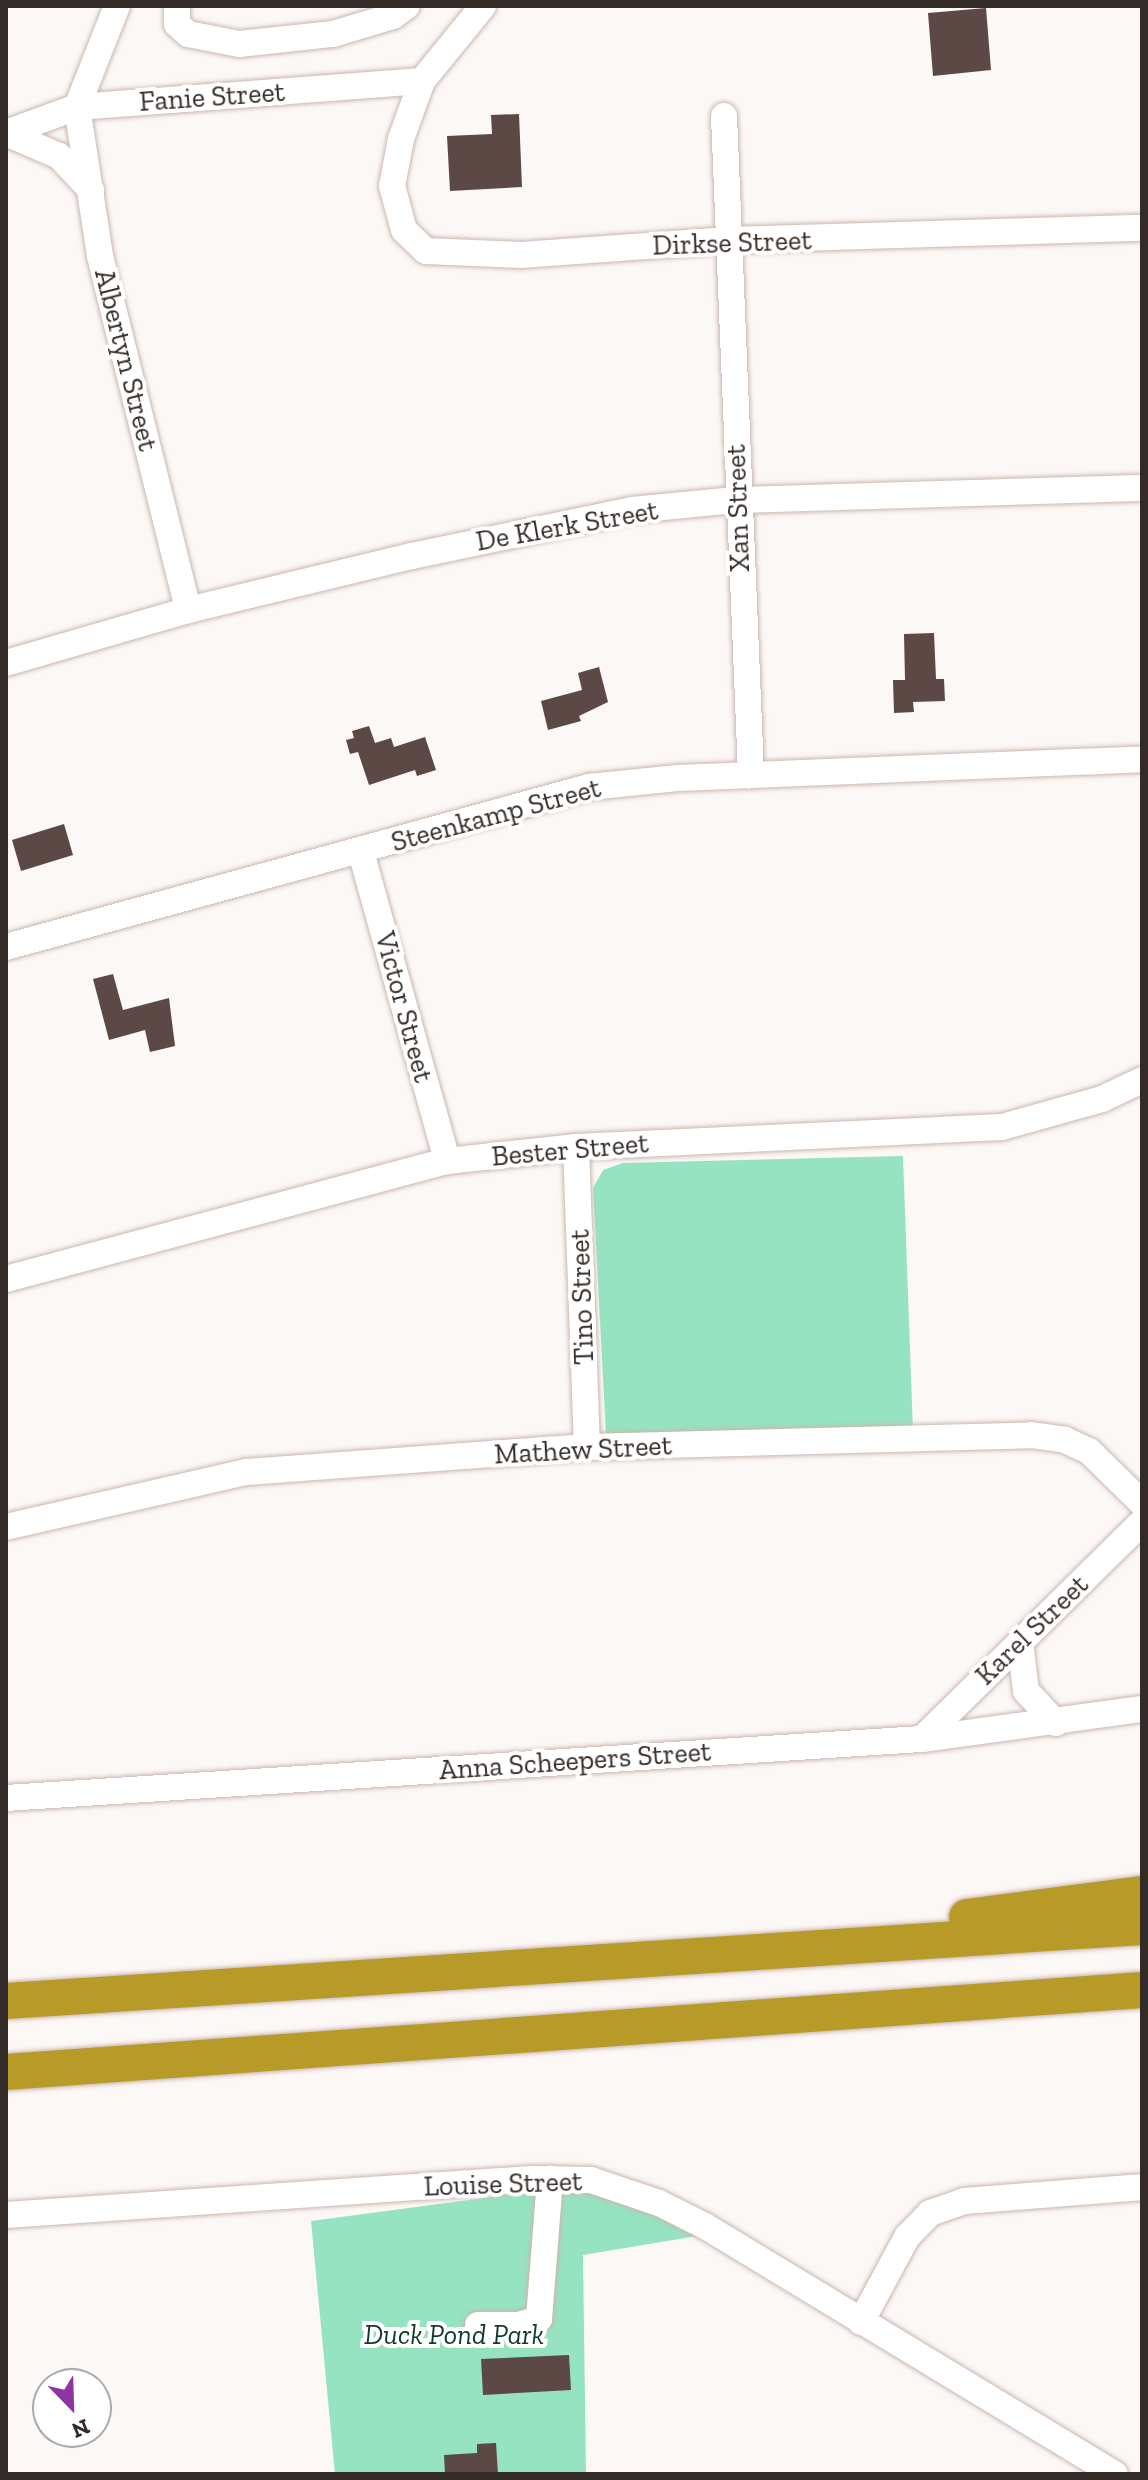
<!DOCTYPE html>
<style>
body{margin:0}
#map{position:relative;width:1148px;height:2480px;overflow:hidden;background:#fcf8f6;font-family:"Zilla Slab",serif}
div>[style]{position:absolute}
[style*='--x']{left:calc(var(--x)*1px);top:calc(var(--y)*1px);width:calc(var(--w)*1px);rotate:calc(var(--a)*1deg)}
.green>*{inset:0;background:#96e3c1}
.building>*{inset:0;background:#5c4845}
.roads{filter:drop-shadow(0 0 2px #cab7ac) drop-shadow(0 0 2px #cab7ac)}
.minor>*{height:26px;margin:-13px;padding:0 13px;transform-origin:13px;border-radius:13px;background:#fff}
.highway>*{height:36px;margin:-18px;padding:0 18px;transform-origin:18px;border-radius:18px;background:#b79a27}
span{translate:-50% -50%;white-space:nowrap;text-align:center;line-height:1.15;-webkit-text-stroke:8px #fff;paint-order:stroke}
.street-label{font-size:28px;color:#332b27}
.park-label{font-size:28px;color:#10392a;font-style:italic}
.frame{position:absolute;inset:0;border:8px solid #332b27;pointer-events:none}
.north{position:absolute;left:32px;top:2368px;width:80px;height:80px;box-sizing:border-box;background:#fff;border:2px solid #adaaa9;border-radius:50%;rotate:157deg;font-size:22px;font-weight:700;line-height:32px;text-align:center;color:#332b27}
.north::after{content:'';display:block;margin:auto;width:28px;height:36px;background:#8d35a2;clip-path:polygon(50% 0,100% 100%,50% 72%,0 100%)}
</style>
<div id="map">
<div class="green">
<i style="clip-path:polygon(903px 1156px,913px 1432px,606px 1435px,593px 1188px,603px 1170px,623px 1163px)"></i>
<i style="clip-path:polygon(590px 2184px,709px 2234px,583px 2255px,586px 2474px,335px 2474px,311px 2221px)"></i>
</div>
<div class="building">
<i style="clip-path:polygon(986px 8px,991px 70px,933px 76px,928px 13px)"></i>
<i style="clip-path:polygon(519px 114px,522px 187px,450px 191px,447px 136px,492px 134px,491px 115px)"></i>
<i style="clip-path:polygon(934px 633px,936px 679px,944px 679px,945px 701px,913px 702px,914px 712px,894px 713px,893px 680px,905px 680px,904px 634px)"></i>
<i style="clip-path:polygon(599px 667px,608px 702px,579px 716px,581px 721px,548px 730px,541px 701px,582px 690px,578px 673px)"></i>
<i style="clip-path:polygon(369px 726px,375px 743px,391px 738px,394px 747px,425px 737px,436px 770px,417px 776px,415px 770px,369px 785px,358px 752px,350px 754px,346px 740px,354px 738px,352px 731px)"></i>
<i style="clip-path:polygon(64px 824px,73px 855px,21px 871px,12px 840px)"></i>
<i style="clip-path:polygon(113px 974px,123px 1010px,169px 998px,175px 1046px,150px 1052px,145px 1030px,109px 1040px,93px 979px)"></i>
<i style="clip-path:polygon(569px 2355px,571px 2390px,483px 2395px,481px 2359px)"></i>
<i style="clip-path:polygon(496px 2443px,498px 2474px,445px 2474px,444px 2455px,477px 2453px,477px 2444px)"></i>
</div>
<div class="roads">
<div class="minor">
<i style="--x:117;--y:6;--w:109;--a:111.6"></i>
<i style="--x:77;--y:107;--w:151;--a:81.2"></i>
<i style="--x:100;--y:256;--w:365;--a:76"></i>
<i style="--x:177;--y:6;--w:18;--a:90"></i>
<i style="--x:177;--y:24;--w:15;--a:42"></i>
<i style="--x:188;--y:34;--w:52;--a:11.1"></i>
<i style="--x:239;--y:44;--w:95;--a:-6.1"></i>
<i style="--x:333;--y:34;--w:63;--a:-16.7"></i>
<i style="--x:393;--y:16;--w:17;--a:-36"></i>
<i style="--x:483;--y:6;--w:97;--a:129.1"></i>
<i style="--x:422;--y:81;--w:62;--a:109.9"></i>
<i style="--x:401;--y:139;--w:48;--a:100.8"></i>
<i style="--x:392;--y:186;--w:46;--a:74.7"></i>
<i style="--x:404;--y:230;--w:30;--a:44"></i>
<i style="--x:426;--y:251;--w:95;--a:2.4"></i>
<i style="--x:521;--y:255;--w:209;--a:-4.1"></i>
<i style="--x:729;--y:240;--w:413;--a:-1.7"></i>
<i style="--x:724;--y:116;--w:660;--a:87.65"></i>
<i style="--x:6;--y:133;--w:76;--a:-20.1"></i>
<i style="--x:77;--y:107;--w:346;--a:-4.3"></i>
<i style="--x:6;--y:133;--w:58;--a:23.5"></i>
<i style="--x:59;--y:156;--w:47;--a:46.7"></i>
<i style="--x:6;--y:663;--w:190;--a:-16.2"></i>
<i style="--x:188;--y:610;--w:230;--a:-13.6"></i>
<i style="--x:412;--y:556;--w:225;--a:-11.8"></i>
<i style="--x:632;--y:510;--w:104;--a:-5.5"></i>
<i style="--x:736;--y:500;--w:406;--a:-1.7"></i>
<i style="--x:361;--y:852;--w:321;--a:74.4"></i>
<i style="--x:6;--y:947;--w:605;--a:-15.35"></i>
<i style="--x:589;--y:787;--w:89;--a:-5.8"></i>
<i style="--x:678;--y:778;--w:464;--a:-2.3"></i>
<i style="--x:576;--y:1147;--w:300;--a:87.9"></i>
<i style="--x:6;--y:1279;--w:457;--a:-15"></i>
<i style="--x:447;--y:1161;--w:130;--a:-6.2"></i>
<i style="--x:576;--y:1147;--w:426;--a:-2.7"></i>
<i style="--x:1002;--y:1127;--w:104;--a:-15.6"></i>
<i style="--x:1102;--y:1099;--w:44;--a:-25.4"></i>
<i style="--x:6;--y:1527;--w:246;--a:-12.9"></i>
<i style="--x:246;--y:1472;--w:342;--a:-4.2"></i>
<i style="--x:587;--y:1447;--w:444;--a:-1.5"></i>
<i style="--x:1031;--y:1435;--w:34;--a:8"></i>
<i style="--x:1065;--y:1440;--w:26;--a:25"></i>
<i style="--x:1089;--y:1451;--w:74;--a:44.5"></i>
<i style="--x:1020;--y:1642;--w:49;--a:83"></i>
<i style="--x:1026;--y:1691;--w:44;--a:46.8"></i>
<i style="--x:922;--y:1739;--w:309;--a:-44.6"></i>
<i style="--x:6;--y:1798;--w:918;--a:-3.69"></i>
<i style="--x:922;--y:1739;--w:222;--a:-7.8"></i>
<i style="--x:6;--y:2215;--w:526;--a:-3.92"></i>
<i style="--x:531;--y:2179;--w:60;--a:1"></i>
<i style="--x:591;--y:2180;--w:72;--a:18.7"></i>
<i style="--x:659;--y:2203;--w:51;--a:26.6"></i>
<i style="--x:705;--y:2226;--w:479;--a:31.2"></i>
<i style="--x:861;--y:2322;--w:97;--a:-61.6"></i>
<i style="--x:907;--y:2237;--w:33;--a:-46"></i>
<i style="--x:930;--y:2213;--w:36;--a:-19"></i>
<i style="--x:964;--y:2201;--w:179;--a:-4.5"></i>
<i style="--x:478;--y:2325;--w:41;--a:0"></i>
<i style="--x:519;--y:2325;--w:21;--a:-17"></i>
<i style="--x:539;--y:2319;--w:141;--a:-85.5"></i>
</div>
<div class="highway">
<i style="--x:967;--y:1917;--w:177;--a:-7.5"></i>
<i style="--x:6;--y:2001;--w:1138;--a:-3.73"></i>
<i style="--x:6;--y:2072;--w:1139;--a:-4.13"></i>
</div>
</div>
<div class="street-label">
<span style="left:212px;top:97px;rotate:-4deg">Fanie Street</span>
<span style="left:732px;top:243px;rotate:-2deg">Dirkse Street</span>
<span style="left:126px;top:360px;rotate:76deg">Albertyn Street</span>
<span style="left:738px;top:508px;rotate:-92deg">Xan Street</span>
<span style="left:567px;top:526px;rotate:-10deg">De Klerk Street</span>
<span style="left:496px;top:815px;rotate:-15deg">Steenkamp Street</span>
<span style="left:404px;top:1007px;rotate:75deg">Victor Street</span>
<span style="left:570px;top:1150px;rotate:-5deg">Bester Street</span>
<span style="left:582px;top:1297px;rotate:-92deg">Tino Street</span>
<span style="left:583px;top:1450px;rotate:-3deg">Mathew Street</span>
<span style="left:1032px;top:1630px;rotate:-44deg">Karel Street</span>
<span style="left:575px;top:1761px;rotate:-4deg">Anna Scheepers Street</span>
<span style="left:503px;top:2184px;rotate:-2deg">Louise Street</span>
</div>
<div class="park-label">
<span style="left:454px;top:2335px">Duck Pond Park</span>
</div>
<div class="frame"></div>
<div class="north">N</div>
</div>
